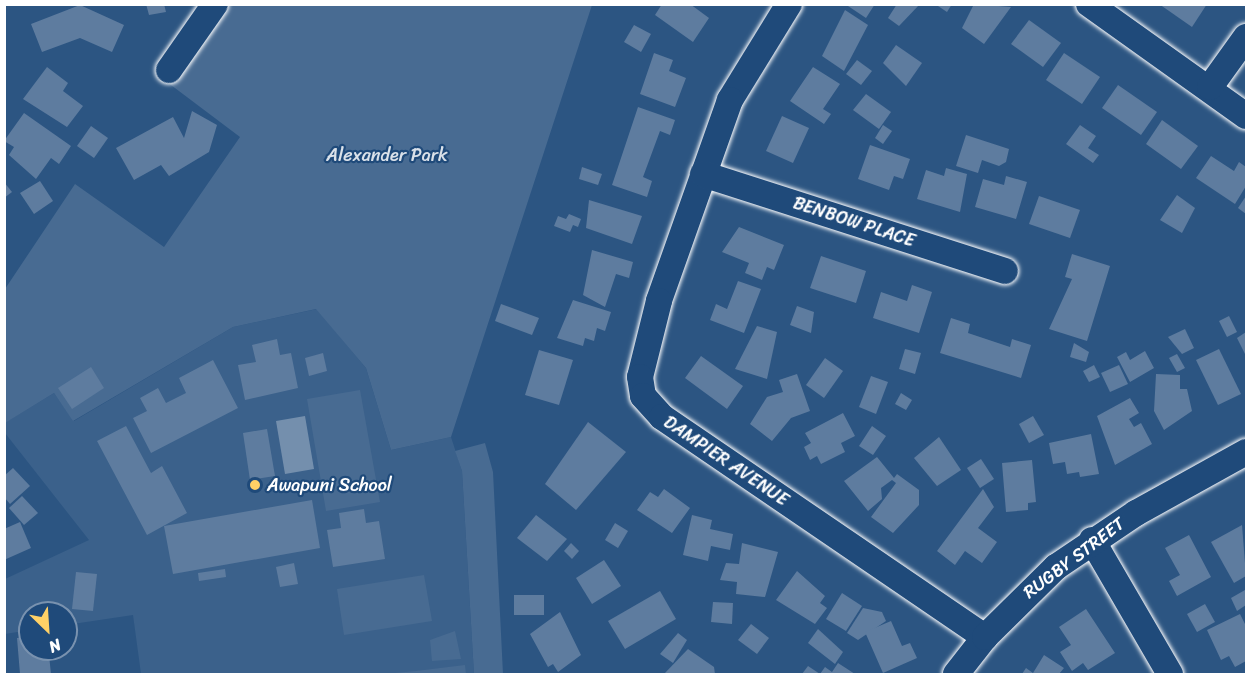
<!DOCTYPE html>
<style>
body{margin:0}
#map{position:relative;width:1251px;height:679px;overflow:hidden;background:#2c5582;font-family:Sriracha,sans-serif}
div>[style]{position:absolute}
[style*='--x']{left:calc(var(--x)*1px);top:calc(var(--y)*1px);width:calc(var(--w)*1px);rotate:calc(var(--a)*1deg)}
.built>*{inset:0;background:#3b618b}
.green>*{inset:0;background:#486b92}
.water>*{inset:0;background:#748fad}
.building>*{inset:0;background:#5e7c9f}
.roads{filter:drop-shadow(0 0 2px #fff) drop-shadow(0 0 2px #fff)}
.minor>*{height:26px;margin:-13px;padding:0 13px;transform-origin:13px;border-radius:13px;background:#1f4a7a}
.dots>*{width:16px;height:16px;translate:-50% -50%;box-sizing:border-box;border:3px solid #1f4a7a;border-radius:50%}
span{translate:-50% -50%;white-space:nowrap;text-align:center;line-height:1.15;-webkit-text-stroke:4.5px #1f4a7a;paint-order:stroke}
.park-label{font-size:18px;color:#dae1e9}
.street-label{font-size:18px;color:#fff}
.poi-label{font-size:18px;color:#fff}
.left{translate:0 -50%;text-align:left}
.frame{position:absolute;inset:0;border:6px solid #fff;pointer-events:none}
.north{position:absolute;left:18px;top:601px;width:60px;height:60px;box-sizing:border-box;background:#1f4a7a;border:2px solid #7992af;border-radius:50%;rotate:155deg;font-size:16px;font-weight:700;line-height:24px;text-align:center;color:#fff}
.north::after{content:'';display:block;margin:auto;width:21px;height:27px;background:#ffd166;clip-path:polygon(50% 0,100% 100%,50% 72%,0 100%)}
</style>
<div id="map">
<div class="built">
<i style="clip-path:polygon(317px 309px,366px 368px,391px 450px,451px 437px,462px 471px,474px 674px,141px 674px,133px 615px,66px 625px,66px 613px,30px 613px,30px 630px,5px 634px,5px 579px,89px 540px,5px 433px,4px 423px,54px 393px,74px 421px,233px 327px)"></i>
</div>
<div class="green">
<i style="clip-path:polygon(206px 5px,592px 5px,451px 437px,391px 450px,366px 368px,316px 309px,233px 327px,73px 421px,54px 393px,5px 423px,5px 289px,75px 184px,164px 247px,240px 137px,159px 76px)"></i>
<i style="clip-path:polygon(360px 390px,380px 502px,326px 511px,307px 399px)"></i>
<i style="clip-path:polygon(485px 443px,493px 472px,503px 674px,474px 674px,462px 471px,455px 451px)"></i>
<i style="clip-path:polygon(424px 575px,432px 621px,344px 635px,337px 589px)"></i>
<i style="clip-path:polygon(455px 631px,461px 659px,432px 661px,430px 640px)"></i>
<i style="clip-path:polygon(465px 665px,466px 674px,384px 674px,416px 671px)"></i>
</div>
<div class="water">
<i style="clip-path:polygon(305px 416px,314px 469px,285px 474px,276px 421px)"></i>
</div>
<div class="building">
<i style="clip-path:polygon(146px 4px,164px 4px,166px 12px,149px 15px)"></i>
<i style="clip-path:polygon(662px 4px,690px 4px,709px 18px,693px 42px,655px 15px)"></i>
<i style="clip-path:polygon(845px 4px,875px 4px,866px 18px)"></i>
<i style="clip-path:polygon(897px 4px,920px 4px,899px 26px,888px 18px)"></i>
<i style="clip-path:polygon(935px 4px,952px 4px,947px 12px)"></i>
<i style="clip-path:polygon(974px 4px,1011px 7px,984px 44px,962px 28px)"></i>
<i style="clip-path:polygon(1159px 4px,1207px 4px,1192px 27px)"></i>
<i style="clip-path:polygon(80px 5px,124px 25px,112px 52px,80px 38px,42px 52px,31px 24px)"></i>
<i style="clip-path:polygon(845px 10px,868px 25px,844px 71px,822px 56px)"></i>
<i style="clip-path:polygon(1029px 20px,1061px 43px,1043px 67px,1011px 44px)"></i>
<i style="clip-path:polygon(634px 25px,651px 34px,641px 52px,624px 42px)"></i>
<i style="clip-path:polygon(896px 45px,922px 63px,906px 86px,883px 63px)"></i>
<i style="clip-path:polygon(654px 53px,673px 60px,669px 71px,686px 78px,675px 107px,640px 94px)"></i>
<i style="clip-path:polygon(1064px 53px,1100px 77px,1082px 104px,1046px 80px)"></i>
<i style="clip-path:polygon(857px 60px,872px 71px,861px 85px,846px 74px)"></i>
<i style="clip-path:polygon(47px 67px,68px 83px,63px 91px,83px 106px,67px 127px,23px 99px)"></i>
<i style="clip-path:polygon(813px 67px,840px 84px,823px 109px,831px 114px,824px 124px,790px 101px)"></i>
<i style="clip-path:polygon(1118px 85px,1157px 112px,1141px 135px,1102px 108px)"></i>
<i style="clip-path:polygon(866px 94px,891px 112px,879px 129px,853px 110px)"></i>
<i style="clip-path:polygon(638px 107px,675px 120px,670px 135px,660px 131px,643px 177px,652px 181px,647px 197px,612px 185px)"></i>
<i style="clip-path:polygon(192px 111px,217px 125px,209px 152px,169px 176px,161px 165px,134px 180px,116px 148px,173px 117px,184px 138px)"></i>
<i style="clip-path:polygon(24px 113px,71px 146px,59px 164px,51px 158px,36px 179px,9px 155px,14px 147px,4px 141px)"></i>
<i style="clip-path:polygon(782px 116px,809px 128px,793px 163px,766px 151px)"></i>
<i style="clip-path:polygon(1162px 120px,1198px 146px,1181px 169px,1146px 144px)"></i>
<i style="clip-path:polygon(883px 125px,892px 131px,883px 144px,875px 138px)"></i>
<i style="clip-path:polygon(1080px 125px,1096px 136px,1088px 148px,1099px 155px,1093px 163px,1066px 144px)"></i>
<i style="clip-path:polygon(91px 126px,108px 138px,94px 158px,77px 146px)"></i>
<i style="clip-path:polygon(966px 135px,1009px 149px,1006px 162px,999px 166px,982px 160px,978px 173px,956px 166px)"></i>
<i style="clip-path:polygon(870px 145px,910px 159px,903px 179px,894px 176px,889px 190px,858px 179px)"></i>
<i style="clip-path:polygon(1211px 156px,1234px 171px,1239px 162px,1246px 167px,1246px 186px,1235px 204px,1196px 178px)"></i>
<i style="clip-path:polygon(582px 167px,602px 174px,598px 185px,579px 179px)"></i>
<i style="clip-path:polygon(946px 168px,967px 174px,960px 212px,917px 199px,926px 170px,944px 176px)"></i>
<i style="clip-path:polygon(1006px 176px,1027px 182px,1016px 219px,975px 207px,983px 179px,1004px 185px)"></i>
<i style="clip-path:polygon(40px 181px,53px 201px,34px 214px,20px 193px)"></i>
<i style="clip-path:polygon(4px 182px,12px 192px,4px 198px)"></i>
<i style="clip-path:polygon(1177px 195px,1195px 208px,1182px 233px,1160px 220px)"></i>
<i style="clip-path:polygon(1039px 196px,1080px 210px,1070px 238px,1029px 224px)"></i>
<i style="clip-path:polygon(1246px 196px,1246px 214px,1238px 208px)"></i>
<i style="clip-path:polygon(589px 200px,642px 216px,632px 244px,586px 228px)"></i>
<i style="clip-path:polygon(569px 214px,581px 219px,578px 227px,573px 225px,570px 232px,554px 226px,558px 216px,566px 219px)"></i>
<i style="clip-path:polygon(739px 227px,784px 245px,774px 270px,767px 267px,762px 280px,745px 273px,749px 263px,722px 252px)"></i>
<i style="clip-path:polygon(592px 250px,633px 262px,629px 278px,616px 274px,605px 307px,583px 295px)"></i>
<i style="clip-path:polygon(1072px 254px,1110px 266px,1087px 341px,1049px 329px,1072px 279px,1065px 277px)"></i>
<i style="clip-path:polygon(821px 256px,866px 271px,856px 303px,810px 288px)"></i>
<i style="clip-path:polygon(738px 281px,761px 289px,744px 333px,710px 320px,716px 304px,727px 309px)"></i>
<i style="clip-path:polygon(912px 285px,932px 292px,919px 333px,873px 318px,881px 292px,907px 301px)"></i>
<i style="clip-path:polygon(573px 300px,611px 312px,605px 331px,597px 328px,594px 341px,585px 338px,583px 346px,557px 338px)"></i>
<i style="clip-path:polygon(501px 304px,539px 318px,532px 335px,495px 321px)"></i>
<i style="clip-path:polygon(797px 306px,814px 312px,811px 333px,790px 325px)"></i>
<i style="clip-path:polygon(1229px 316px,1237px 332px,1227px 337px,1219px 321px)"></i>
<i style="clip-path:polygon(951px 318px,970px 324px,968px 333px,1010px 347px,1012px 339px,1031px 345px,1021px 378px,940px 353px)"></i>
<i style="clip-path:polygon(757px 326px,777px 332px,767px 379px,735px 369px)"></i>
<i style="clip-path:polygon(1185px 329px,1194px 348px,1182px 354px,1168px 337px)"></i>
<i style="clip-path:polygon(1246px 332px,1246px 356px,1237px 338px)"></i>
<i style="clip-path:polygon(277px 339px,280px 355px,291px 353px,298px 388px,245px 400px,238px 365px,256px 362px,252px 345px)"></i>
<i style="clip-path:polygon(1074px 343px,1089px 352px,1086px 362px,1070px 357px)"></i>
<i style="clip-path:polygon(905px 349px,921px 353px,915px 374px,899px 369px)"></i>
<i style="clip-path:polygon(1219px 349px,1241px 394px,1218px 405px,1196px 360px)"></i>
<i style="clip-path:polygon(539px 350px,573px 360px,559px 405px,525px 395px)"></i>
<i style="clip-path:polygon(1145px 351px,1154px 368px,1130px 382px,1117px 357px,1126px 352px,1130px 360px)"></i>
<i style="clip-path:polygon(323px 353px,327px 371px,309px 376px,305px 358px)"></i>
<i style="clip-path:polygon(1177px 354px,1185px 368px,1177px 372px,1169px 358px)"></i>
<i style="clip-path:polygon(701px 356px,743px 386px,727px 409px,685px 378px)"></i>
<i style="clip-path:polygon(825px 358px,843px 371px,824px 398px,806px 385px)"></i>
<i style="clip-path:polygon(213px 360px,238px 408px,151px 453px,133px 418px,147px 411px,140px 398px,158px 388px,166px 403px,186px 393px,179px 378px)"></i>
<i style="clip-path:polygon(1094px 365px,1100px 377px,1089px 382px,1083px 371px)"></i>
<i style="clip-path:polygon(1119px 365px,1128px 384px,1110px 392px,1101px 373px)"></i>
<i style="clip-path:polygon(91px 367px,104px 388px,72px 409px,58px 388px)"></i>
<i style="clip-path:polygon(797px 374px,810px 411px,791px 418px,772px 441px,750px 424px,767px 397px,783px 392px,779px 380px)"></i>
<i style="clip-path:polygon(1156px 374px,1180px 375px,1180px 389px,1187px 389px,1192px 411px,1164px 430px,1154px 411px)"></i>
<i style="clip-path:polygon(871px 376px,888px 382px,876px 414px,859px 407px)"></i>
<i style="clip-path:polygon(901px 393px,912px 400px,906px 410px,895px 404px)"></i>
<i style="clip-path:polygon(1130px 398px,1139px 413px,1129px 419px,1134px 427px,1141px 423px,1152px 444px,1115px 465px,1097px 416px)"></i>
<i style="clip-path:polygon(843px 413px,855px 436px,841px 443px,845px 452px,821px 464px,817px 456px,810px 460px,804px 447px,811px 443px,805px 433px)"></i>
<i style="clip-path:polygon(1033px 416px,1044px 435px,1029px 443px,1019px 424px)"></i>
<i style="clip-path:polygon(588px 422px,626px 452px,576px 510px,545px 484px)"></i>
<i style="clip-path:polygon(126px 426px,151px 473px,162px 466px,187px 513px,147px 535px,97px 441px)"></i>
<i style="clip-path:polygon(872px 426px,886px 436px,873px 455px,859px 446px)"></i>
<i style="clip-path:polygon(267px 429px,275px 476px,250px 480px,243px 433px)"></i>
<i style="clip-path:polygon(1091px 434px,1099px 474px,1080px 477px,1079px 472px,1067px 474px,1065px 462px,1053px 464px,1049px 443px)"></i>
<i style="clip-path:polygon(939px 437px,961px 470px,937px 486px,914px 458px)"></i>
<i style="clip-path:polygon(877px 457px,894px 478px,897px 474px,919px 490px,919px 505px,893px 533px,871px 517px,896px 483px,892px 480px,881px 488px,882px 499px,868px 511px,844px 481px)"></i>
<i style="clip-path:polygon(981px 459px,994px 479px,980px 488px,967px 468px)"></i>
<i style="clip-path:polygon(1032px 460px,1036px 502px,1028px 503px,1028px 510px,1006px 512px,1002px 463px)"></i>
<i style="clip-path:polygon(13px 468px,30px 486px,10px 504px,4px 497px,4px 476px)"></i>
<i style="clip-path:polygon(664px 489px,690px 508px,672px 533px,637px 510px,650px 492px,658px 497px)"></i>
<i style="clip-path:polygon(983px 489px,994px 507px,978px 528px,997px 542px,982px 563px,965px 551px,955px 565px,937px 551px)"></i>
<i style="clip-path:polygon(22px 496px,38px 513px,24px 525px,9px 508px)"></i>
<i style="clip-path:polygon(312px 500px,320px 548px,173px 574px,164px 526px)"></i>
<i style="clip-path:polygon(364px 509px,366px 523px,379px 521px,385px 559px,333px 567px,327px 530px,341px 528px,339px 513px)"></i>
<i style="clip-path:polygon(536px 515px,567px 539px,547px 561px,517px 538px)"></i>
<i style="clip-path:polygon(692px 515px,712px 520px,710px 529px,733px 534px,730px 550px,711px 546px,708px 561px,683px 555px)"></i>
<i style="clip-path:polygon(20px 522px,31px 548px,4px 560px,4px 529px)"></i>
<i style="clip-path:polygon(615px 523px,628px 531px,618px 548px,605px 540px)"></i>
<i style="clip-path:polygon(1242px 525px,1246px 576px,1234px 583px,1211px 542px)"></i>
<i style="clip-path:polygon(1189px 535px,1211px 577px,1177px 596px,1169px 581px,1180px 575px,1165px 548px)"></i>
<i style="clip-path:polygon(571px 543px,579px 551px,572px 559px,564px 551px)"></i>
<i style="clip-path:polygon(742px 543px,778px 552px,765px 597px,736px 594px,737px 582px,720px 580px,726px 563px,739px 564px)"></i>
<i style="clip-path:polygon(604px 560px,621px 586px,592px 604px,576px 578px)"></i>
<i style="clip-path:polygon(294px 563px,298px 584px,280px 587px,276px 567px)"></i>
<i style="clip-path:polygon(225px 569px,226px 577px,199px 581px,198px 573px)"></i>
<i style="clip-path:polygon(797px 571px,825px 596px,820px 603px,827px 608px,815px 624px,776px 600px)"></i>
<i style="clip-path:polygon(76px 572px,97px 574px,93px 611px,72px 609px)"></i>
<i style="clip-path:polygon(1245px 590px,1246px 605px,1237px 611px,1231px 598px)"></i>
<i style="clip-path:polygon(660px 591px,676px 619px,625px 649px,608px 621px)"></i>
<i style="clip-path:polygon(842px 593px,862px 606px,846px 631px,826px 619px)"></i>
<i style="clip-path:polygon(514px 595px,544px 595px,544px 615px,514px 615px)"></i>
<i style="clip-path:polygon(713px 602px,733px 603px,732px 624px,711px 622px)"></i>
<i style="clip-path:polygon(1205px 604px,1215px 622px,1197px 632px,1187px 614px)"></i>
<i style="clip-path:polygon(863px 608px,882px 612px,886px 621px,858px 640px,847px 633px)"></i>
<i style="clip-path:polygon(1086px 609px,1115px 653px,1088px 670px,1083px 663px,1072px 671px,1060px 652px,1071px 645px,1059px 627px)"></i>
<i style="clip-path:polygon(560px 612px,581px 655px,558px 672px,553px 664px,548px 667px,530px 634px)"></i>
<i style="clip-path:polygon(1240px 614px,1246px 626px,1246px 661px,1235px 667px,1229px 656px,1221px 660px,1207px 630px)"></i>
<i style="clip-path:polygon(891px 621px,902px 646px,910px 643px,917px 658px,883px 673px,865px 632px)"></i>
<i style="clip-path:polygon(751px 624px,769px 638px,757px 654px,738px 640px)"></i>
<i style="clip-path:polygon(818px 629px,843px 652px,835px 664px,808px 643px)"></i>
<i style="clip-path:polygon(678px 633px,687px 640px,673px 663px,660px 654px)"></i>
<i style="clip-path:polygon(30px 637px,30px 649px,45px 649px,49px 655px,51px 674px,20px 674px,17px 638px)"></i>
<i style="clip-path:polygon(688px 649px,714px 667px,715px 674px,664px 674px)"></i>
<i style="clip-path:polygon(1044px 655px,1064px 668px,1059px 674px,1022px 674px,1026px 668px,1033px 673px)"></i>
<i style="clip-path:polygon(838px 663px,855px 674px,802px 674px,808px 666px,820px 674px,825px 667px,832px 672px)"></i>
</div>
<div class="roads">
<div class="minor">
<i style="--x:789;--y:4;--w:113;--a:121.6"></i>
<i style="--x:730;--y:100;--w:213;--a:109.5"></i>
<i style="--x:659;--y:301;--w:78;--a:104"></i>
<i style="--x:640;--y:377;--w:19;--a:81"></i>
<i style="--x:643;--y:396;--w:28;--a:48"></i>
<i style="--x:662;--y:417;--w:391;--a:34.3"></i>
<i style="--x:1089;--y:4;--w:193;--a:35.5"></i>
<i style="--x:169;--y:70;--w:80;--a:-55.1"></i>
<i style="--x:1210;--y:87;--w:62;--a:-54.2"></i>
<i style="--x:703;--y:174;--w:317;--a:17.8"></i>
<i style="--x:1092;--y:540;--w:155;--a:59.8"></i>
<i style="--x:956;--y:674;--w:47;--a:-51.9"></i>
<i style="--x:985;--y:637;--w:100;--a:-44.6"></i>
<i style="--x:1056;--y:567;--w:97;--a:-34"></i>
<i style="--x:1136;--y:513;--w:126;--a:-29"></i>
</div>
</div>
<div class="dots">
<i style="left:255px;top:485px;background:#ffd166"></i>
</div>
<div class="park-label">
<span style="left:387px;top:155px">Alexander Park</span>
</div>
<div class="street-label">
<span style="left:854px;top:222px;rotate:18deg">BENBOW PLACE</span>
<span style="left:726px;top:461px;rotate:34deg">DAMPIER AVENUE</span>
<span style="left:1074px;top:558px;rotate:-37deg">RUGBY STREET</span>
</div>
<div class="poi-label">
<span class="left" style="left:267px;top:485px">Awapuni School</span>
</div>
<div class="frame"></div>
<div class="north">N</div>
</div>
